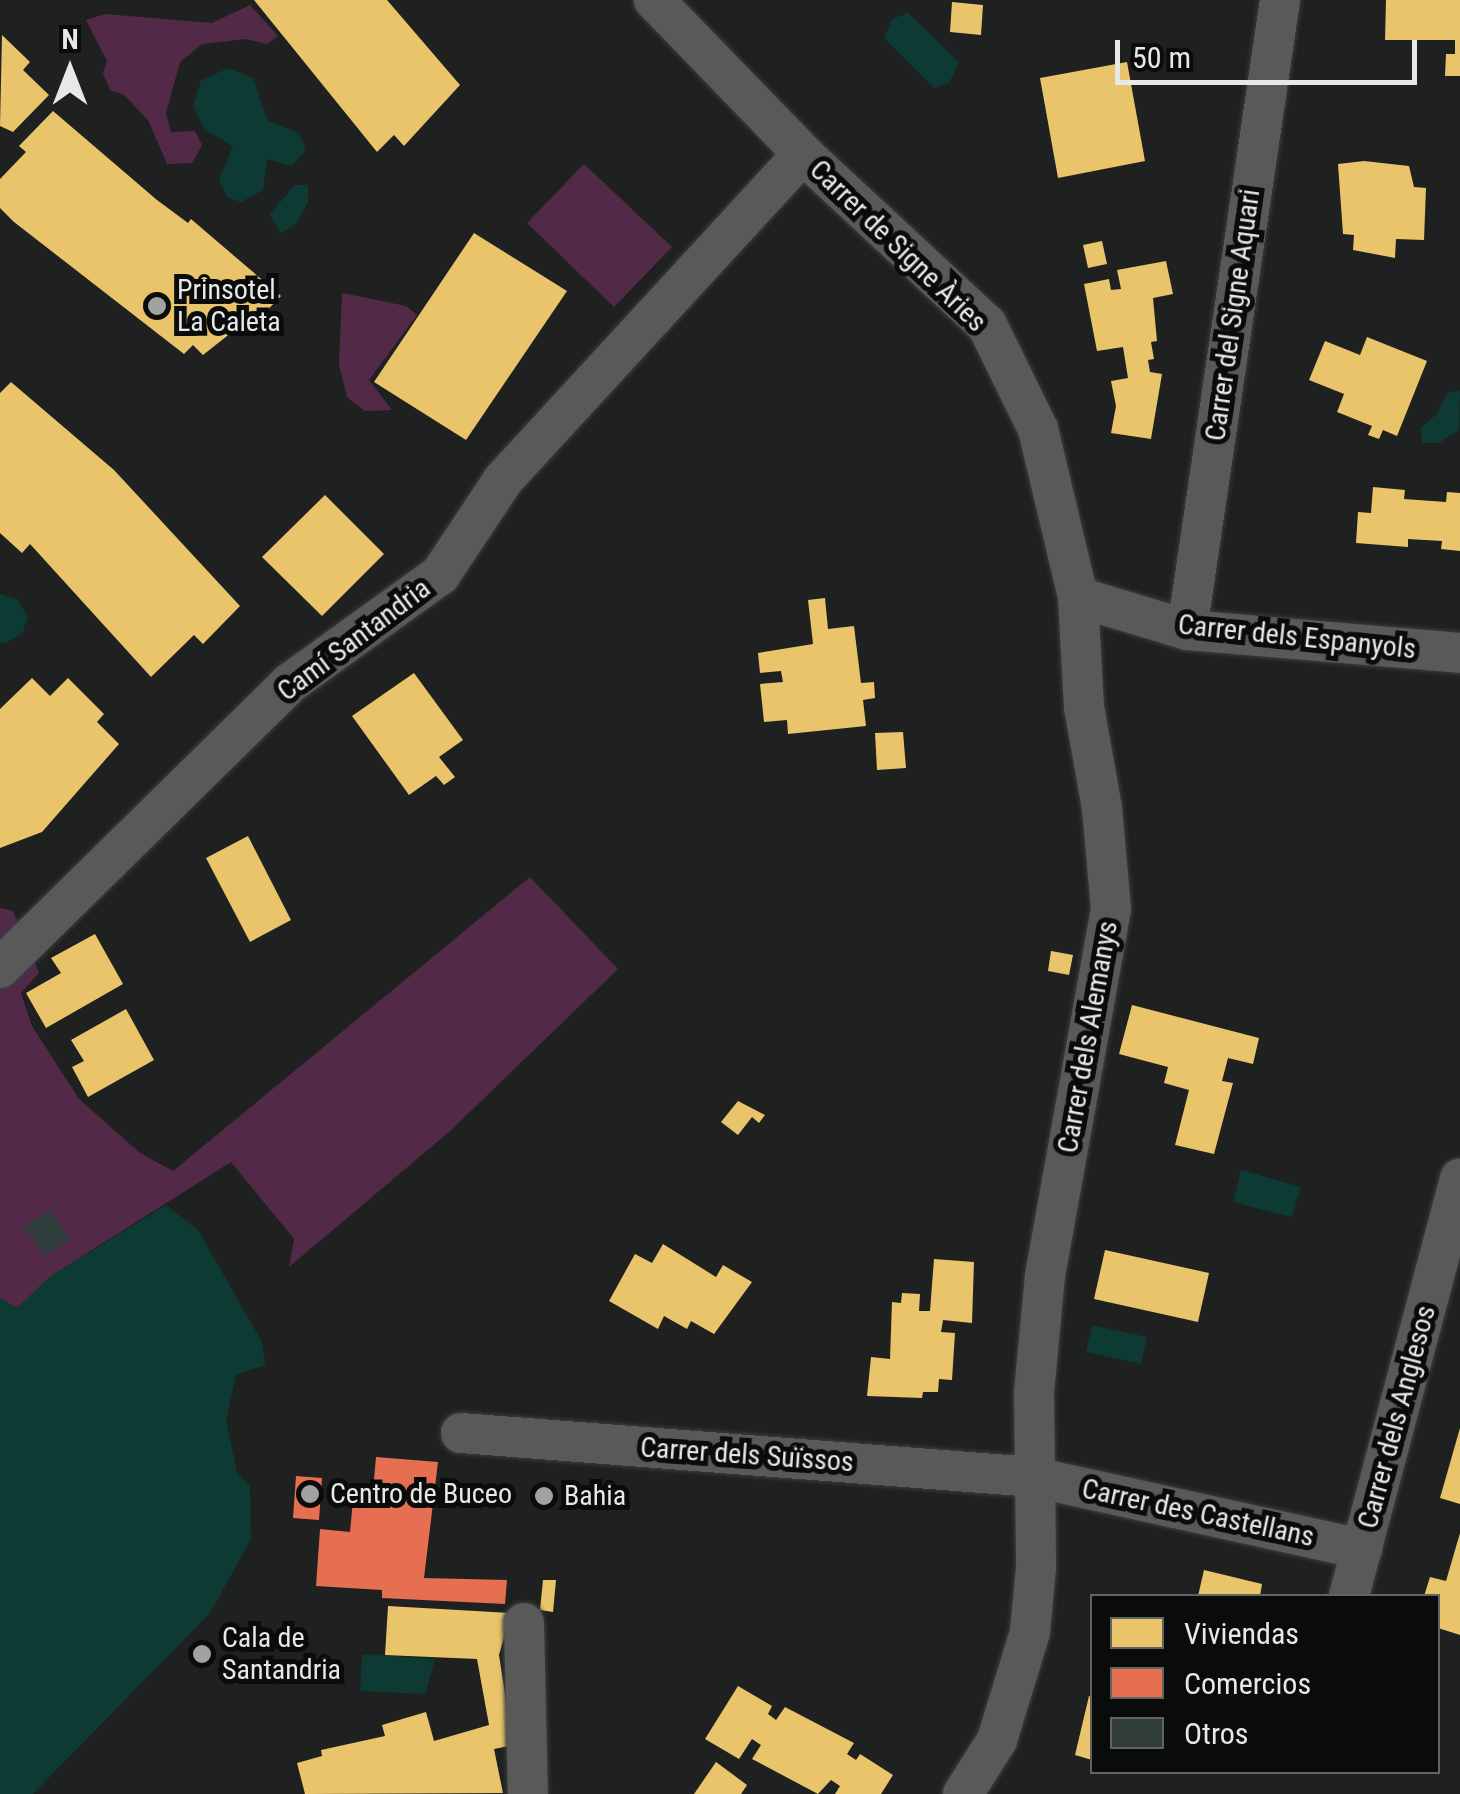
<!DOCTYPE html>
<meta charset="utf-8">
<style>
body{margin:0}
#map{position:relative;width:1460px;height:1794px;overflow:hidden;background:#1f2120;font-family:"Roboto Condensed",sans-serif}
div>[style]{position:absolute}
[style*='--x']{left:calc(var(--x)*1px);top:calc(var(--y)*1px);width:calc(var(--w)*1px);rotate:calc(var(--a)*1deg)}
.green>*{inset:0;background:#522a48}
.water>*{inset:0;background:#0d3a33}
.homes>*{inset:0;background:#e9c46a}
.shops>*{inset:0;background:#e76f51}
.building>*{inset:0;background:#303d3b}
.roads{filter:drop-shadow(0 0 2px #3b3d3c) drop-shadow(0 0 2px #3b3d3c)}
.street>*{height:40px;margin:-20px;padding:0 20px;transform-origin:20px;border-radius:20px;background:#5a595a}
.dots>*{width:28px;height:28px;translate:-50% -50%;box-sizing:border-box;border:5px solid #0a0b0b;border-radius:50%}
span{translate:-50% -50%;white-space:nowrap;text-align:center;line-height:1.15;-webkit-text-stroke:10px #0a0b0b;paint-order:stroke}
.street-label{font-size:28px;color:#e6e9e8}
.poi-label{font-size:28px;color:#e6e9e8}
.left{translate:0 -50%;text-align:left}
.legend{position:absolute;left:1090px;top:1594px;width:350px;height:180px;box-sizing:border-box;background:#0a0b0b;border:2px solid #626463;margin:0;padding:12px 18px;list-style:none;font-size:30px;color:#e6e9e8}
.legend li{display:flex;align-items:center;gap:20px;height:50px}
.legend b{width:50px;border:2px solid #626463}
.north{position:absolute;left:20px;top:20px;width:100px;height:100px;-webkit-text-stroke:8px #0a0b0b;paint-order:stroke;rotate:0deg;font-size:28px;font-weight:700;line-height:40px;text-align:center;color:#e6e9e8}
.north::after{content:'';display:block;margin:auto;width:35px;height:45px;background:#e6e9e8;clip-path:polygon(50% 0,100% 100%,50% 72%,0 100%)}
.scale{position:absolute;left:1115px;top:40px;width:302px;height:45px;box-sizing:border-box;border:5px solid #e6e9e8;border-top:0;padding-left:12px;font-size:30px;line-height:35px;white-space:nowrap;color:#e6e9e8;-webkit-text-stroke:8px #0a0b0b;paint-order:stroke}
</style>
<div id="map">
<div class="green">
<i style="clip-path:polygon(250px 5px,278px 36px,267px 44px,246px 39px,202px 44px,180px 62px,166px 113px,171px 132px,195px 131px,202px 145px,192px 163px,167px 164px,148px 120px,123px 94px,111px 91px,103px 74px,107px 61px,86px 20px,105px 14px,212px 23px)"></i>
<i style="clip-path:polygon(584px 164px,672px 247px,614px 307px,527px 223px)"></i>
<i style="clip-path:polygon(342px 293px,406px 306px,417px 315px,369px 380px,392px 410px,365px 411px,347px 397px,339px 364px)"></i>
<i style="clip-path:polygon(530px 877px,618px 969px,449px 1132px,289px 1267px,294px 1239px,231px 1162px,51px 1276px,16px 1309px,0 1298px,0 908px,13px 911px,39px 973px,21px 993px,32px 1026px,79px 1099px,140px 1153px,173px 1171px)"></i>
</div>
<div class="water">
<i style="clip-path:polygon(908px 13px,959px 62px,949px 83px,934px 88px,884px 38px,892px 19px)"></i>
<i style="clip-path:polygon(229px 68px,253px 78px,267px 120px,299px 133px,306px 150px,292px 166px,267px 159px,263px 190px,241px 202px,227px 197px,219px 180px,233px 146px,205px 130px,193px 107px,201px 80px)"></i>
<i style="clip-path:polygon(295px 185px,308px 185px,308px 203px,294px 226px,280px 233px,270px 214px)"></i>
<i style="clip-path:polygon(1460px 391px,1459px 430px,1439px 443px,1422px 443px,1421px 427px,1436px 415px,1447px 393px)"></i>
<i style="clip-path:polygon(0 594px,17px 599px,28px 617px,22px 634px,5px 643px,0 643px)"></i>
<i style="clip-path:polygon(1241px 1170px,1301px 1187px,1292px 1217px,1233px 1202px)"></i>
<i style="clip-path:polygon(166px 1205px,198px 1230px,262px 1342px,265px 1365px,236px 1375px,226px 1420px,237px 1473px,250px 1486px,251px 1539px,210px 1613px,33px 1794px,0 1794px,0 1298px,17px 1308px,51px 1276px)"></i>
<i style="clip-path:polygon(1092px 1325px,1147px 1337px,1141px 1364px,1086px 1352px)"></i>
<i style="clip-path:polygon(362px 1654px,435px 1659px,425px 1694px,360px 1691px)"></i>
</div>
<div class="homes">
<i style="clip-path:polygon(254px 0,387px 0,460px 85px,404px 146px,394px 135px,377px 152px)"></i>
<i style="clip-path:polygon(1386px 0,1460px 0,1460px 76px,1445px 76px,1446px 54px,1455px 54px,1455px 40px,1385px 40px)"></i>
<i style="clip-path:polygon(952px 2px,983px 5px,981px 35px,950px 32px)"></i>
<i style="clip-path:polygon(2px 35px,30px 62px,23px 70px,49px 95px,13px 132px,0 126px)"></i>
<i style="clip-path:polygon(1127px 62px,1145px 161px,1058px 178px,1040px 78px)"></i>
<i style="clip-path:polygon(53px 111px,157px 200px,188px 223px,191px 219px,281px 296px,247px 331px,241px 325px,203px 355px,193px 345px,184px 354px,14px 222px,0 208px,0 179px,26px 152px,19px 146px)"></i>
<i style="clip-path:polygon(1364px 161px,1409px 166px,1414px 187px,1426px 188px,1424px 240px,1396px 239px,1395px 258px,1353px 250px,1354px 235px,1343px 234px,1338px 164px)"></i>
<i style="clip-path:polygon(474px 233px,567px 291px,466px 440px,374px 382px)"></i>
<i style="clip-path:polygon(1102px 241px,1107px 264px,1088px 268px,1083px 245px)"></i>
<i style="clip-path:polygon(1166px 261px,1173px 294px,1153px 298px,1157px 341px,1151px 342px,1154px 359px,1148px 360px,1150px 372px,1162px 374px,1151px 439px,1111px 433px,1116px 406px,1111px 381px,1128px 378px,1123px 347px,1097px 351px,1084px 284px,1109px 279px,1111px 290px,1121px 289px,1117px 270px)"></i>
<i style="clip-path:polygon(1367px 337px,1427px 361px,1397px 436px,1383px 430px,1379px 439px,1368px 435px,1372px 426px,1337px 412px,1344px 394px,1309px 380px,1325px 341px,1360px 355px)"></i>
<i style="clip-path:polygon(11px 382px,114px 470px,240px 606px,203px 644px,194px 635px,151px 677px,30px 544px,22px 553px,0 533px,0 393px)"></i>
<i style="clip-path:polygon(1373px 487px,1405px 490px,1404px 499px,1446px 502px,1447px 492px,1460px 493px,1460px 551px,1441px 549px,1442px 541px,1408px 539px,1408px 547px,1356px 543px,1358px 512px,1371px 513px)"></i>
<i style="clip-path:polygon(325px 495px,384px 554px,322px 616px,262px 557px)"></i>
<i style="clip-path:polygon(825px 598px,828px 629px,854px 626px,861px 683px,874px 682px,875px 698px,863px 700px,866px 726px,788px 734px,787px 720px,764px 722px,760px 684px,783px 682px,781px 671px,760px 673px,758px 653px,813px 644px,808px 600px)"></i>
<i style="clip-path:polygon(414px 673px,463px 740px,439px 757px,455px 777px,444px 785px,436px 776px,409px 795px,352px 716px)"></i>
<i style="clip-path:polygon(32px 678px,50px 696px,68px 678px,104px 714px,97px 722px,119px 744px,42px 832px,0 848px,0 709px)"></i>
<i style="clip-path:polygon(903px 732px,906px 768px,877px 770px,875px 733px)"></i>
<i style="clip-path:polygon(248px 836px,291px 920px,250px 942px,206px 858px)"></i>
<i style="clip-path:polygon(95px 934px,123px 984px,46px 1028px,26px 993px,61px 973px,51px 958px)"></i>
<i style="clip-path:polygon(1051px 951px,1073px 955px,1069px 975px,1048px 971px)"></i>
<i style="clip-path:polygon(1132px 1005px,1259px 1038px,1253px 1064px,1228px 1058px,1222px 1081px,1233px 1083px,1214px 1154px,1175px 1145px,1189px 1090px,1164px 1083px,1168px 1067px,1119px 1054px)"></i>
<i style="clip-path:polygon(126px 1009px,154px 1060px,88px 1097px,72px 1067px,84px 1061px,71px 1040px)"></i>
<i style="clip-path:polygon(738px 1101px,765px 1115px,759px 1123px,752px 1117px,738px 1135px,721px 1122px)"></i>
<i style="clip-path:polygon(663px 1244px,716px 1277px,723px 1265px,752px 1282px,714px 1334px,691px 1321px,687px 1329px,664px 1316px,658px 1329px,609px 1301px,635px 1254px,652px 1263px)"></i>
<i style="clip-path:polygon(1105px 1250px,1209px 1273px,1198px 1322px,1094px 1299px)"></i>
<i style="clip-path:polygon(934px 1259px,974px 1262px,972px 1323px,943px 1320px,941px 1332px,955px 1333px,952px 1380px,939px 1379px,938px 1392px,923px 1392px,922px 1398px,867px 1396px,871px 1357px,890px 1359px,892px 1302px,901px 1303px,902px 1293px,920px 1294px,919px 1311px,930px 1311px)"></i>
<i style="clip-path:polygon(1460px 1428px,1460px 1504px,1440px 1498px)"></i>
<i style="clip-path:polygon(1460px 1533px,1460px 1635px,1438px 1628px,1438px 1596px,1424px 1596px,1430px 1577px,1446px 1581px)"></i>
<i style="clip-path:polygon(1204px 1570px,1262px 1584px,1260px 1596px,1198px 1596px)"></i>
<i style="clip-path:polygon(543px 1580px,556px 1580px,553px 1612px,540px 1610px)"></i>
<i style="clip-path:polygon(388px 1606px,511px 1613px,499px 1655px,513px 1745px,494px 1749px,503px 1793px,305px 1794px,297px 1763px,322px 1756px,321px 1750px,385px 1736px,382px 1725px,426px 1712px,434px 1741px,489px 1725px,477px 1659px,385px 1655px)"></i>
<i style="clip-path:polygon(738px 1686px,772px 1706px,768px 1714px,776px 1720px,785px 1707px,854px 1743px,847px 1754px,856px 1760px,860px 1754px,893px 1775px,881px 1794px,835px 1794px,840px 1786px,831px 1780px,818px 1794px,752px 1759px,761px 1745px,752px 1739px,739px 1759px,705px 1739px)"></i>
<i style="clip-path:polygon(1089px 1696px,1092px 1697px,1092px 1760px,1075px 1755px)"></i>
<i style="clip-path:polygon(716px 1762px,747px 1785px,741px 1794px,694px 1794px)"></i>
</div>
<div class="shops">
<i style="clip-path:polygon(376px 1457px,438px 1462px,424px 1578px,507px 1580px,505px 1604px,382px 1598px,382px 1590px,316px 1586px,320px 1529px,350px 1532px,353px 1500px,372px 1501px)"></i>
<i style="clip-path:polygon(296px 1476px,322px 1478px,319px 1520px,293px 1518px)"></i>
</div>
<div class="building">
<i style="clip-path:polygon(50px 1210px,70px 1240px,46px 1256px,23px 1227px)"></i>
</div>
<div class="roads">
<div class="street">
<i style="--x:654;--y:0;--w:214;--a:45.9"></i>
<i style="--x:803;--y:154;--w:251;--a:42.9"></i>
<i style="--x:987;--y:325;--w:116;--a:63.9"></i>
<i style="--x:1038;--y:429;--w:173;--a:76.6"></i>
<i style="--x:1078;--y:597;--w:110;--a:86.9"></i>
<i style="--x:1084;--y:707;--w:103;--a:79.9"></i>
<i style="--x:1102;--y:808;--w:101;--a:84.9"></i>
<i style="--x:1111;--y:909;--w:373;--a:100.2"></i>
<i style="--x:1045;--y:1276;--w:118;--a:95.4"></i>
<i style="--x:1034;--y:1393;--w:175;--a:89.3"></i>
<i style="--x:1036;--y:1568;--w:64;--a:95.4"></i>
<i style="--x:1030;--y:1632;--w:113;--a:107"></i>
<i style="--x:997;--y:1740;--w:64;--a:122.2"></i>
<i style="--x:1078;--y:597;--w:114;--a:16.8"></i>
<i style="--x:1187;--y:630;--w:274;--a:4.8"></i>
<i style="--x:1187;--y:630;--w:637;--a:-81.6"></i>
<i style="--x:0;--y:968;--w:407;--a:-44.5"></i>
<i style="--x:290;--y:683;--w:185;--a:-35.8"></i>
<i style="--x:440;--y:575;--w:114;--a:-56.4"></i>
<i style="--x:503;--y:480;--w:443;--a:-47.4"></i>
<i style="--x:461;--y:1433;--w:575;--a:4.39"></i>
<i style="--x:1034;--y:1477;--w:336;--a:12.4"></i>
<i style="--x:1349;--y:1596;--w:432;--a:-75.1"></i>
<i style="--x:524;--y:1623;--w:171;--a:88.7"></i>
</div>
</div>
<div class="dots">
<i style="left:157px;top:306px;background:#a0a3a2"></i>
<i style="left:310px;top:1494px;background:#a0a3a2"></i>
<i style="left:544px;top:1496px;background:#a0a3a2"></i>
<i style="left:202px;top:1654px;background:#a0a3a2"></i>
</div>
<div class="street-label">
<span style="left:898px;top:246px;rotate:44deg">Carrer de Signe Àries</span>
<span style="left:1233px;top:315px;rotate:-82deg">Carrer del Signe Aquari</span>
<span style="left:1297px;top:637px;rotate:6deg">Carrer dels Espanyols</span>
<span style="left:354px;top:640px;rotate:-37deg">Camí Santandria</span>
<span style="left:1088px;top:1037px;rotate:-80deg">Carrer dels Alemanys</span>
<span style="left:1397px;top:1417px;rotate:-75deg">Carrer dels Anglesos</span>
<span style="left:747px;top:1455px;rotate:4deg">Carrer dels Suïssos</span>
<span style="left:1198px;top:1513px;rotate:12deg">Carrer des Castellans</span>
</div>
<div class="poi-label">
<span class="left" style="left:177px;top:306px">Prinsotel<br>La Caleta</span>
<span class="left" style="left:330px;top:1494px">Centro de Buceo</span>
<span class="left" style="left:564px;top:1496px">Bahia</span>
<span class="left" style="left:222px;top:1654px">Cala de<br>Santandria</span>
</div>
<ul class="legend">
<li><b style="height:28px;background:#e9c46a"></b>Viviendas</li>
<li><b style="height:28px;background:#e76f51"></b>Comercios</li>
<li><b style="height:28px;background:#303d3b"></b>Otros</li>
</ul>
<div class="north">N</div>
<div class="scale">50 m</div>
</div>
